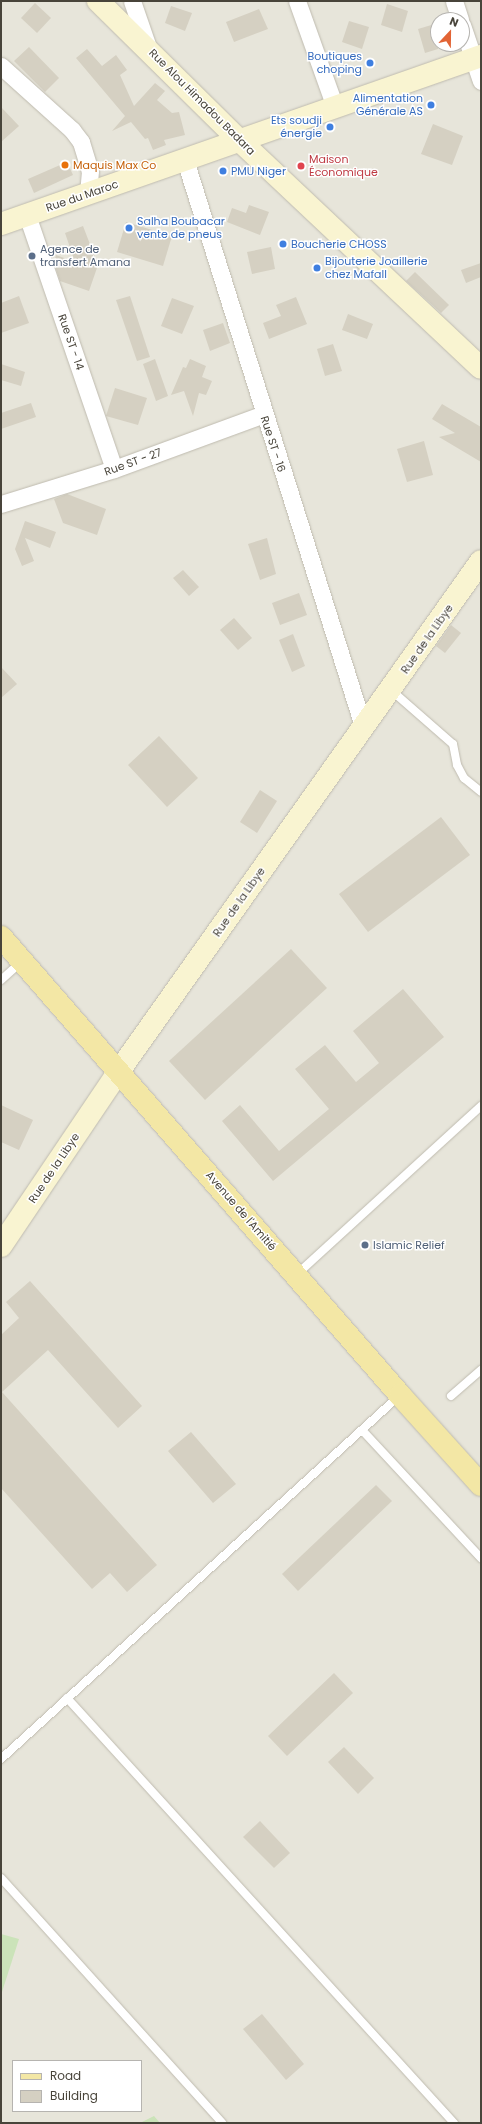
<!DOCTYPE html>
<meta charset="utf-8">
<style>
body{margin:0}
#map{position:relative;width:482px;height:2124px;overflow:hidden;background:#f4f3ec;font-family:Poppins,sans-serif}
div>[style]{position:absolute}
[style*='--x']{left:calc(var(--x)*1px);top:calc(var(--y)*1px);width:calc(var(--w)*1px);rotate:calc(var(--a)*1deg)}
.residential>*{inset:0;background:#e7e5da}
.green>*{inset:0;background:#cbe3b9}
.building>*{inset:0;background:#d5d0c2}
.roads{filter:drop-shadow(0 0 1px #bfbbaf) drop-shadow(0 0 1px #bfbbaf)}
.lane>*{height:8px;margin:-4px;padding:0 4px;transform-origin:4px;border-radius:4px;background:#fff}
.street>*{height:17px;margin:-8.5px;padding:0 8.5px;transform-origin:8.5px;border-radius:8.5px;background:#fff}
.secondary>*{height:22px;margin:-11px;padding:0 11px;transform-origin:11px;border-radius:11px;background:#f9f4d1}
.primary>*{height:22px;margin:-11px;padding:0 11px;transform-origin:11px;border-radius:11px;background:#f3e7a5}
.dots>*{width:11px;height:11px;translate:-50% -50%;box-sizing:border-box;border:2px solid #fff;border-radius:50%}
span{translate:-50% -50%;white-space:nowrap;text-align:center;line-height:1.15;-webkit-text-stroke:3px #fff;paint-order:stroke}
.shop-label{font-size:11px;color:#366cbe}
.right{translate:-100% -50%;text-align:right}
.left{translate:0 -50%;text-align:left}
.street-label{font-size:11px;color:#48443a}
.health-label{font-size:11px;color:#be3a42}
.food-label{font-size:11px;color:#c56008}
.service-label{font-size:11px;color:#4e5e75}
.frame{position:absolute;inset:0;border:2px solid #48443a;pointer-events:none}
.legend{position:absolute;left:12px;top:2060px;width:130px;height:52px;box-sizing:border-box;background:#fff;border:1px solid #b6b4b0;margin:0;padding:5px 7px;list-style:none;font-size:12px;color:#48443a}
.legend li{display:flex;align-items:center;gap:8px;height:20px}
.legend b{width:20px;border:1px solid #b6b4b0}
.north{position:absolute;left:430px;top:12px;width:40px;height:40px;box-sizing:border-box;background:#fff;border:1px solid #b6b4b0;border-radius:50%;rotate:22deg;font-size:11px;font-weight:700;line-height:16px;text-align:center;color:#48443a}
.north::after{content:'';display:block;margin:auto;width:14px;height:18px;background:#e26435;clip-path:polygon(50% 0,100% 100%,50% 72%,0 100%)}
</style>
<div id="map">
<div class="residential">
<i style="clip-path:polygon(evenodd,1px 1px,481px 1px,481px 2123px,1px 2123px,1px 1px,438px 20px,462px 20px,462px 44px,438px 44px,438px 20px,1px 1px,13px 2061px,141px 2061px,141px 2111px,13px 2111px,13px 2061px)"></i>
</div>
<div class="green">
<i style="clip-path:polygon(1px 1934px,19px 1939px,1px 1995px)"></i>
<i style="clip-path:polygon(154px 2116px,160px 2123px,140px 2123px)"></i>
</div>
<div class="building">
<i style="clip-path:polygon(35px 3px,51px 18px,37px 33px,21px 18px)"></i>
<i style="clip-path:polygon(387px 4px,408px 11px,402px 32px,381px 25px)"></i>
<i style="clip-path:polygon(171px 6px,192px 13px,185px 31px,165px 23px)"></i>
<i style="clip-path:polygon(259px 9px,268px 29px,234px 42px,226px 22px)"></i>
<i style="clip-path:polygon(349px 21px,369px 27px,362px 49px,342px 42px)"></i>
<i style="clip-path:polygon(438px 23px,438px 49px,425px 53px,418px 29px)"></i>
<i style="clip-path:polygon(29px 47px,59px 78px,45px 92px,14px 61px)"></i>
<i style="clip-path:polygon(87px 49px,102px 66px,116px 55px,127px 70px,120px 75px,134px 106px,155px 83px,165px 91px,157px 100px,172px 113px,179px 112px,185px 135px,164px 140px,166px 145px,153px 150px,148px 138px,145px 139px,131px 122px,112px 131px,125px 116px,76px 58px)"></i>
<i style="clip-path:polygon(1px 107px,19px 126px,1px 142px)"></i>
<i style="clip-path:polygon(433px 124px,463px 136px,452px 165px,421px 154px)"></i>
<i style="clip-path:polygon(67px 162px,73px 175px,34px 193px,28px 179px)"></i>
<i style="clip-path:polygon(249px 205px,269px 212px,260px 235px,227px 222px,232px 208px,246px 213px)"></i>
<i style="clip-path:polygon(126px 222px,172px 236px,163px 266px,117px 252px)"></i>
<i style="clip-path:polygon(83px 226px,98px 265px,89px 291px,60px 281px,54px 263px,56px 255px,75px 262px,65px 233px)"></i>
<i style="clip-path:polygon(271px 247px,275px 269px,252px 274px,247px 252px)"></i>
<i style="clip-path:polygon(481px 263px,481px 277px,466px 283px,461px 270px)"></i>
<i style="clip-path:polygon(415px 272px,449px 305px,441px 313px,406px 281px)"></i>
<i style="clip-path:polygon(19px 296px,29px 323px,1px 333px,1px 303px)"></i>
<i style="clip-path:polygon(130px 296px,150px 357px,137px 361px,116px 300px)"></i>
<i style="clip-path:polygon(296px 297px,307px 324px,269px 339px,263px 323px,281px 316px,276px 305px)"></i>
<i style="clip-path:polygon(172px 298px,194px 306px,182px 334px,161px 326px)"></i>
<i style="clip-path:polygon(348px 314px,373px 324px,367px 339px,342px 330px)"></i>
<i style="clip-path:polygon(223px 323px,230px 343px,210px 351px,203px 330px)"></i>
<i style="clip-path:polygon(333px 344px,342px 371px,325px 376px,317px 349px)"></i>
<i style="clip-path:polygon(155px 359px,168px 396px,156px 401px,143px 364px)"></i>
<i style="clip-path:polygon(190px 359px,206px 366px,202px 377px,212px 381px,206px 395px,199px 393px,193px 416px,184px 391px,171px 395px,183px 367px,186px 368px)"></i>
<i style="clip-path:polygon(1px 364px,25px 372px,21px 386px,1px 380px)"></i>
<i style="clip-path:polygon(115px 388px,147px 398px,138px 425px,106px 416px)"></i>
<i style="clip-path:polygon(31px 403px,36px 417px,1px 429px,1px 413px)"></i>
<i style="clip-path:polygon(442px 404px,481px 427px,481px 462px,439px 437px,455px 433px,432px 419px)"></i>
<i style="clip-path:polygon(424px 441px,433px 475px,407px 482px,397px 449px)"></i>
<i style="clip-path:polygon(67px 494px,106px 509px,97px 535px,63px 523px,54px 499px)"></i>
<i style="clip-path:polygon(25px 521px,56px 532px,50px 548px,25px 538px,34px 561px,22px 566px,15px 549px)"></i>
<i style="clip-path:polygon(267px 538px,276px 574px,260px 580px,248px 544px)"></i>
<i style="clip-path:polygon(183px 570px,199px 587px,189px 596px,173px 578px)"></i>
<i style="clip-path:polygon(299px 593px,307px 615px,280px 625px,272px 603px)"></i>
<i style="clip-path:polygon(234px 618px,252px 638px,238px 650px,220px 630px)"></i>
<i style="clip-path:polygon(451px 625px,461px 633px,445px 653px,436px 646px)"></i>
<i style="clip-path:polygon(293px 634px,305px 666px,292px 672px,279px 640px)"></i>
<i style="clip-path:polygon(1px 667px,17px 684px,1px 698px)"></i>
<i style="clip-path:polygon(159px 736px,198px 778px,167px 807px,128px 765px)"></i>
<i style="clip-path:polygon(260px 790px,277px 801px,257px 833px,240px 822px)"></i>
<i style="clip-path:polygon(441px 817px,470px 855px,368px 932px,339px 894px)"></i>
<i style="clip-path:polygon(291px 949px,327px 988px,205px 1100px,169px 1061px)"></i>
<i style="clip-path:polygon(403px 989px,444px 1037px,273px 1181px,222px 1121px,240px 1105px,279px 1151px,329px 1109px,295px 1069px,325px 1045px,356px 1082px,379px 1063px,353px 1031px)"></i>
<i style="clip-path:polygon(1px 1105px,33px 1120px,19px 1150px,1px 1142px)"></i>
<i style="clip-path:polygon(30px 1281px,142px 1406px,118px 1428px,48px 1350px,2px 1392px,157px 1565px,127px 1592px,110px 1573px,92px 1589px,1px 1488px,1px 1335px,19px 1318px,6px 1302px)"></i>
<i style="clip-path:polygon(191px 1432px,236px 1484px,213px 1503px,168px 1451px)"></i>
<i style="clip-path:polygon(376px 1485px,392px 1501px,298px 1591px,282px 1574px)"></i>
<i style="clip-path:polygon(334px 1673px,353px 1693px,287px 1756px,268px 1736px)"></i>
<i style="clip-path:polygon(344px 1747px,374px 1778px,358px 1794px,328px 1762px)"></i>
<i style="clip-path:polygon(260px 1821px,290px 1853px,274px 1868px,243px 1837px)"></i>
<i style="clip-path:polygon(262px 2014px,304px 2064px,286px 2080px,243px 2029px)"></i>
</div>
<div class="roads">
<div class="lane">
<i style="--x:391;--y:690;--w:82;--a:41.1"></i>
<i style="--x:453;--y:744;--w:21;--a:79"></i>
<i style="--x:457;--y:765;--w:15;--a:62"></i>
<i style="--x:464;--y:778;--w:22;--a:39"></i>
<i style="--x:1;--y:980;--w:27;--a:-42"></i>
<i style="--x:296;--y:1275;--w:251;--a:-42.4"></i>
<i style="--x:451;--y:1396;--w:40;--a:-41"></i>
<i style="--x:362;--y:1430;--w:175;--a:47.1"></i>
<i style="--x:67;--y:1698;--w:575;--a:47.68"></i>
<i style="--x:1;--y:1759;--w:539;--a:-42.37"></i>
<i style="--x:1;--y:1878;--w:330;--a:47.9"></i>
</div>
<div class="street">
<i style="--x:132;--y:1;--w:52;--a:70.9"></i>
<i style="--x:297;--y:1;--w:113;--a:70.3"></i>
<i style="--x:454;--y:1;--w:20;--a:72"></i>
<i style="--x:462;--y:25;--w:59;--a:71.3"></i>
<i style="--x:1;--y:66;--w:96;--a:42"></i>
<i style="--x:72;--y:130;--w:15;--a:53"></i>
<i style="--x:81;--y:142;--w:30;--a:73"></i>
<i style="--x:90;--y:171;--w:22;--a:95"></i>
<i style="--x:185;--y:160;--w:593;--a:72.54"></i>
<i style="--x:27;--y:215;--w:268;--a:71.1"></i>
<i style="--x:1;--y:504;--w:118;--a:-17.2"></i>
<i style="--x:114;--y:469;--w:160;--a:-20.1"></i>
</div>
<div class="secondary">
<i style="--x:98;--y:1;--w:198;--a:44.6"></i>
<i style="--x:239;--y:140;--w:332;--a:43.3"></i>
<i style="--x:1;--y:224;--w:509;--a:-19.29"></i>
<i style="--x:1;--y:1246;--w:211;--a:-56"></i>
<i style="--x:119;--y:1071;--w:625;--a:-54.63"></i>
</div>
<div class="primary">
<i style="--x:1;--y:937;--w:607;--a:48.94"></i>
<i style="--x:400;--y:1395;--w:121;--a:48"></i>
</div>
</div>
<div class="dots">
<i style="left:370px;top:63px;background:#3f7fe0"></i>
<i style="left:431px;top:105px;background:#3f7fe0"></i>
<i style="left:330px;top:127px;background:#3f7fe0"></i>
<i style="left:65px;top:165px;background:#e8710a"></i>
<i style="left:301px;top:166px;background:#e0444e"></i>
<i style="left:223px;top:171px;background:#3f7fe0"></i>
<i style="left:129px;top:228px;background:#3f7fe0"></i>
<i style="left:283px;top:244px;background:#3f7fe0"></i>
<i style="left:32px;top:256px;background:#5c6f8a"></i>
<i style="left:317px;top:268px;background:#3f7fe0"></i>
<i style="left:365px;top:1245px;background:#5c6f8a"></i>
</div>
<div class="shop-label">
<span class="right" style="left:362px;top:63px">Boutiques<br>choping</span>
<span class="right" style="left:423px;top:105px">Alimentation<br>Générale AS</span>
<span class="right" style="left:322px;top:127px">Ets soudji<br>énergie</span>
<span class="left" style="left:231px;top:171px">PMU Niger</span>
<span class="left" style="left:137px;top:228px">Salha Boubacar<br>vente de pneus</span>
<span class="left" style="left:291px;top:244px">Boucherie CHOSS</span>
<span class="left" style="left:325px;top:268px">Bijouterie Joaillerie<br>chez Mafall</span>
</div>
<div class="street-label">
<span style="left:202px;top:102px;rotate:45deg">Rue Alou Himadou Badara</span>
<span style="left:82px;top:196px;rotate:-19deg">Rue du Maroc</span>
<span style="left:71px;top:342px;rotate:71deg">Rue ST - 14</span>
<span style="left:273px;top:444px;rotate:72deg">Rue ST - 16</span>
<span style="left:133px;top:462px;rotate:-20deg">Rue ST - 27</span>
<span style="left:427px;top:639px;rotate:-55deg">Rue de la Libye</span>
<span style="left:239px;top:902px;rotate:-55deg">Rue de la Libye</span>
<span style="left:54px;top:1168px;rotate:-56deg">Rue de la Libye</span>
<span style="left:241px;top:1211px;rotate:49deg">Avenue de l'Amitié</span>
</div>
<div class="health-label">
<span class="left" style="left:309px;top:166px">Maison<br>Économique</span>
</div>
<div class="food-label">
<span class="left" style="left:73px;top:165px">Maquis Max Co</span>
</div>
<div class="service-label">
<span class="left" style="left:40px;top:256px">Agence de<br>transfert Amana</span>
<span class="left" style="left:373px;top:1245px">Islamic Relief</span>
</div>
<div class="frame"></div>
<ul class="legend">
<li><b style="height:5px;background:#f3e7a5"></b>Road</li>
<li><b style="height:11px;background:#d5d0c2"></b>Building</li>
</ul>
<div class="north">N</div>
</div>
